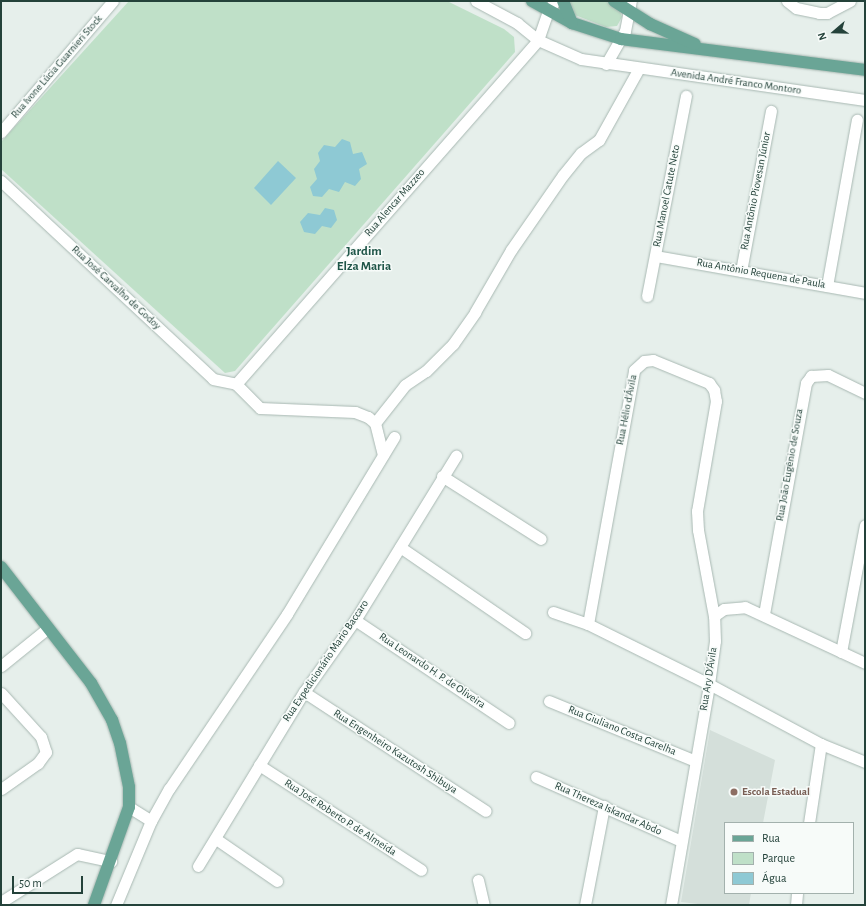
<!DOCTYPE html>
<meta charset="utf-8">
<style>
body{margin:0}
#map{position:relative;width:866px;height:906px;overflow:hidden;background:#e6efeb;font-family:"Alegreya Sans",sans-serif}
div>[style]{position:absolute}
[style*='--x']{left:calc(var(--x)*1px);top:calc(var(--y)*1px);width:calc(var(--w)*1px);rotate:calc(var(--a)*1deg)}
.built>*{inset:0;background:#d4dfda}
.green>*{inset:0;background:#bfe0c8}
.water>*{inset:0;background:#8ec9d4}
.roads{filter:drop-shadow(0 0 1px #a8b8b2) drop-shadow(0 0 1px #a8b8b2)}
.minor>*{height:11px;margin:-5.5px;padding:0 5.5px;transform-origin:5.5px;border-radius:5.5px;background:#fff}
.major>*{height:12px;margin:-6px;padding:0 6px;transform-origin:6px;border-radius:6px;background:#6aa596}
.dots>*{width:11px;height:11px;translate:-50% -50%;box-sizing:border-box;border:2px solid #f7fbf9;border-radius:50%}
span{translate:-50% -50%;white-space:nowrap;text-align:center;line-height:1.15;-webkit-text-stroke:3px #f7fbf9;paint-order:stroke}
.street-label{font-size:11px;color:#24423a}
.education-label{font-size:11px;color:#785e54;font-weight:700}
.left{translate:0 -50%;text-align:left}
.quarter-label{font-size:13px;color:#1f5548;font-weight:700}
.frame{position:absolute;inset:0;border:2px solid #24423a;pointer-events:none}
.legend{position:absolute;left:724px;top:822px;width:130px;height:72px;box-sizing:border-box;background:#f7fbf9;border:1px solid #a3b1ad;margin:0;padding:5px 7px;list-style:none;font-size:12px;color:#24423a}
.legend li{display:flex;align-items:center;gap:8px;height:20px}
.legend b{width:20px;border:1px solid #a3b1ad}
.north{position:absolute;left:814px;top:12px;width:40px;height:40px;-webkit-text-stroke:3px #f7fbf9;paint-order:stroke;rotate:250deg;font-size:11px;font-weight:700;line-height:16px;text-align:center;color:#24423a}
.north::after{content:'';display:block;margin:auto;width:14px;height:18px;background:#24423a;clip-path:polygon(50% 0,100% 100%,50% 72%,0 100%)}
.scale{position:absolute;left:12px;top:876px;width:71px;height:18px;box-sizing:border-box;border:2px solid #24423a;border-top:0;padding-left:5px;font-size:12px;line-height:14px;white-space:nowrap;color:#24423a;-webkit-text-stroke:3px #f7fbf9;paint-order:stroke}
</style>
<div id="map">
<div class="built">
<i style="clip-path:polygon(710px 730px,775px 760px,763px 823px,725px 823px,725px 893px,751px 893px,749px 905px,706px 905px,681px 902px)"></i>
</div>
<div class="green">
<i style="clip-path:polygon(129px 1px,447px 1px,504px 29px,514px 37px,515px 52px,235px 371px,225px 373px,1px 169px,1px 142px)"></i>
<i style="clip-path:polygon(568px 1px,605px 1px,619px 8px,622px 17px,617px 26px,606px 27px,575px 15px)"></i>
</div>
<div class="water">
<i style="clip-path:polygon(342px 139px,350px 142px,353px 154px,362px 152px,367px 164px,359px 169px,361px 179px,355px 186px,345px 182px,339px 192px,329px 189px,322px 197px,313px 196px,310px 187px,317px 179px,314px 169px,320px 161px,318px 153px,324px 145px,335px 147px)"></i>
<i style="clip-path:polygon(278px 161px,296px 178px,271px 205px,254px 188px)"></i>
<i style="clip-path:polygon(325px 208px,334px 210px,337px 220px,331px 228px,322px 226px,315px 234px,304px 232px,300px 222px,308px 213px,320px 215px)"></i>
</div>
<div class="roads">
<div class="minor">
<i style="--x:476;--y:1;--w:47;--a:28.2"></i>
<i style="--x:517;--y:23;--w:27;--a:39"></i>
<i style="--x:538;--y:40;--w:47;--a:23.8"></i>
<i style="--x:581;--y:59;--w:287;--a:8.2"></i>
<i style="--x:787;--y:1;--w:11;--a:38"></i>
<i style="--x:796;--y:8;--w:24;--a:12"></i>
<i style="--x:819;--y:13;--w:8;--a:0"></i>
<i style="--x:827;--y:13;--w:26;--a:-28"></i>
<i style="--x:606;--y:64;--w:38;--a:-60"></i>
<i style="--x:625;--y:31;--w:31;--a:-79"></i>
<i style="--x:1;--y:132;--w:172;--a:-49.5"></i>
<i style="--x:1;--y:181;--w:290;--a:43"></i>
<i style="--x:213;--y:379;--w:24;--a:12"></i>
<i style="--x:656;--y:256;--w:212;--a:10"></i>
<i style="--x:741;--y:271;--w:163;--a:-79.4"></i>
<i style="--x:827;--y:286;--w:169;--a:-79.8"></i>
<i style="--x:647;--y:296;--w:204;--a:-79"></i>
<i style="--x:236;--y:384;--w:458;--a:-48.7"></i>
<i style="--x:538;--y:40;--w:31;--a:-71"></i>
<i style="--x:548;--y:11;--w:12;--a:-55"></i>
<i style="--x:236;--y:384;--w:34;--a:45"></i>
<i style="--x:260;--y:408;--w:95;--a:2.4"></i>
<i style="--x:355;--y:412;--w:14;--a:21"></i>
<i style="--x:368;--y:417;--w:9;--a:41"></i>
<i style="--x:383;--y:455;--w:33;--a:-104"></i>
<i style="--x:375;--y:423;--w:48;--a:-51.7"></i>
<i style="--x:405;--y:385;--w:25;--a:-34"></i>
<i style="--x:426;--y:371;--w:38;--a:-45"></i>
<i style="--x:453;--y:344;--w:39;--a:-55"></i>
<i style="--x:475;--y:312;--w:72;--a:-59.9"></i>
<i style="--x:511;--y:250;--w:91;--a:-55.3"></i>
<i style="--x:563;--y:175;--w:28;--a:-51"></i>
<i style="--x:581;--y:153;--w:22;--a:-36"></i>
<i style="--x:599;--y:140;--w:82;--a:-60.9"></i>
<i style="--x:442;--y:476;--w:117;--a:32.5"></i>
<i style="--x:400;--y:547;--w:152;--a:34.5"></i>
<i style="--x:553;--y:612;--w:37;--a:19"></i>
<i style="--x:588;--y:624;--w:135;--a:26.4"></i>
<i style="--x:709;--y:684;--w:127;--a:28.2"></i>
<i style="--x:821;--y:744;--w:48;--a:22.2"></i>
<i style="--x:764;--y:614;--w:235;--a:-79.7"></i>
<i style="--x:806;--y:383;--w:9;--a:-54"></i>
<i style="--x:811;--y:376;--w:17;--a:-3"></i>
<i style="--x:828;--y:375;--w:41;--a:25.9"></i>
<i style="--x:355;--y:620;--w:185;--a:33.8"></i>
<i style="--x:588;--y:624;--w:258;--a:-79.7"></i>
<i style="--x:634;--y:370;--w:13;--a:-42"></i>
<i style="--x:644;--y:361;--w:9;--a:-6"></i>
<i style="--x:653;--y:360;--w:61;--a:22.3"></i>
<i style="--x:709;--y:383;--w:9;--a:54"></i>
<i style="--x:714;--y:390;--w:11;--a:80"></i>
<i style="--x:716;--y:401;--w:112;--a:99.8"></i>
<i style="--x:697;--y:511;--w:19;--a:87"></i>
<i style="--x:698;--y:530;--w:87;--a:79.5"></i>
<i style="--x:841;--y:652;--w:129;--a:-79.3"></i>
<i style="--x:1;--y:666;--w:60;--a:-39"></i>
<i style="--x:304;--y:692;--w:217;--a:33.2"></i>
<i style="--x:1;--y:693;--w:59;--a:47.7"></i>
<i style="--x:41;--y:737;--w:16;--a:72"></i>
<i style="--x:46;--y:752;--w:14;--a:126"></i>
<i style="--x:38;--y:763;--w:45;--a:144.9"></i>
<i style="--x:549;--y:701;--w:158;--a:22.3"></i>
<i style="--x:259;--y:765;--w:193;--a:32.9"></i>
<i style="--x:536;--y:777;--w:158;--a:23.8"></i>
<i style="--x:129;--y:807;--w:26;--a:32"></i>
<i style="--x:809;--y:823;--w:80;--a:-81.4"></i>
<i style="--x:216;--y:839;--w:74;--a:34.5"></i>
<i style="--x:198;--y:866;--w:204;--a:-58.7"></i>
<i style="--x:304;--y:692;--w:88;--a:-54.7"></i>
<i style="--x:355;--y:620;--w:193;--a:-58.4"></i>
<i style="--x:478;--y:880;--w:26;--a:77"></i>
<i style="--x:1;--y:902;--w:90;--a:-32.3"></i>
<i style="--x:77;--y:854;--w:35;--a:12"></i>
<i style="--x:116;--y:905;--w:91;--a:-67.4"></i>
<i style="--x:151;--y:821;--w:37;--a:-61"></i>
<i style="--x:169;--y:789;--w:211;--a:-56"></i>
<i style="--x:287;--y:614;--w:207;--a:-58.8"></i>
<i style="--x:585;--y:905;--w:101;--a:-79.1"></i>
<i style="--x:671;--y:905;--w:224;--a:-80.2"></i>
<i style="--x:709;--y:684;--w:43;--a:-82.1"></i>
<i style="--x:715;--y:641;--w:25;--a:-92"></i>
<i style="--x:714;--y:616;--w:12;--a:-35"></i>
<i style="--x:724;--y:609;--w:21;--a:-5"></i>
<i style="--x:745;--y:607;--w:132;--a:25"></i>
<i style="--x:796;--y:905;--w:12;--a:-85"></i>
</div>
<div class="major">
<i style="--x:532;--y:1;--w:46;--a:28.8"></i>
<i style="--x:572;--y:23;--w:52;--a:18.1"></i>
<i style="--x:621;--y:39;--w:246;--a:7.2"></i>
<i style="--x:563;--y:1;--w:24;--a:68"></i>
<i style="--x:614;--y:1;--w:43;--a:32.6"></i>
<i style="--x:650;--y:24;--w:49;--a:24"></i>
<i style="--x:1;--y:567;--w:147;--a:52.2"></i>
<i style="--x:91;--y:683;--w:43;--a:60.4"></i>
<i style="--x:112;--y:720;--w:24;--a:71"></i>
<i style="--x:120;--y:743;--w:45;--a:78.4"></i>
<i style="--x:129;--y:787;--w:20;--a:90"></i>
<i style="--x:129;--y:807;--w:104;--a:109.7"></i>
</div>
</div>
<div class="dots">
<i style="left:734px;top:792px;background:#8d6e63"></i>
</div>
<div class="street-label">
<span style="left:57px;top:67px;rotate:-49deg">Rua Ivone Lúcia Guarnieri Stock</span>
<span style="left:736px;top:82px;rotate:8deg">Avenida André Franco Montoro</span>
<span style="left:756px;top:191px;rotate:-79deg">Rua Antônio Piovesan Júnior</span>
<span style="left:667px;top:196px;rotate:-79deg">Rua Manoel Catute Neto</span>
<span style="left:395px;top:203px;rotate:-49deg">Rua Alencar Mazzeo</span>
<span style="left:761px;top:274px;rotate:10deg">Rua Antônio Requena de Paula</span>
<span style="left:116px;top:288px;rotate:43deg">Rua José Carvalho de Godoy</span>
<span style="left:627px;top:410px;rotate:-79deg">Rua Hélio d'Ávila</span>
<span style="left:790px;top:465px;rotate:-80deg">Rua João Eugênio de Souza</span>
<span style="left:326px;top:661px;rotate:-56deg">Rua Expedicionário Mario Baccaro</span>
<span style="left:432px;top:671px;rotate:34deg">Rua Leonardo H. P. de Oliveira</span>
<span style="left:709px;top:679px;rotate:-81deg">Rua Ary D'Ávila</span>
<span style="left:622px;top:731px;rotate:22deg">Rua Giuliano Costa Garelha</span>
<span style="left:395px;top:752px;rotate:33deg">Rua Engenheiro Kazutosh Shibuya</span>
<span style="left:608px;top:809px;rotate:24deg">Rua Thereza Iskandar Abdo</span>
<span style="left:340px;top:818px;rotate:33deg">Rua José Roberto P. de Almeida</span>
</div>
<div class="education-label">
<span class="left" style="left:742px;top:792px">Escola Estadual</span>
</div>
<div class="quarter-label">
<span style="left:364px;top:260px">Jardim<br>Elza Maria</span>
</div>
<div class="frame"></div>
<ul class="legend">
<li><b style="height:5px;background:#6aa596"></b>Rua</li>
<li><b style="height:11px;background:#bfe0c8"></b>Parque</li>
<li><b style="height:11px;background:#8ec9d4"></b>Água</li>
</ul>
<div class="north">N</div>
<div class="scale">50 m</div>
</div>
